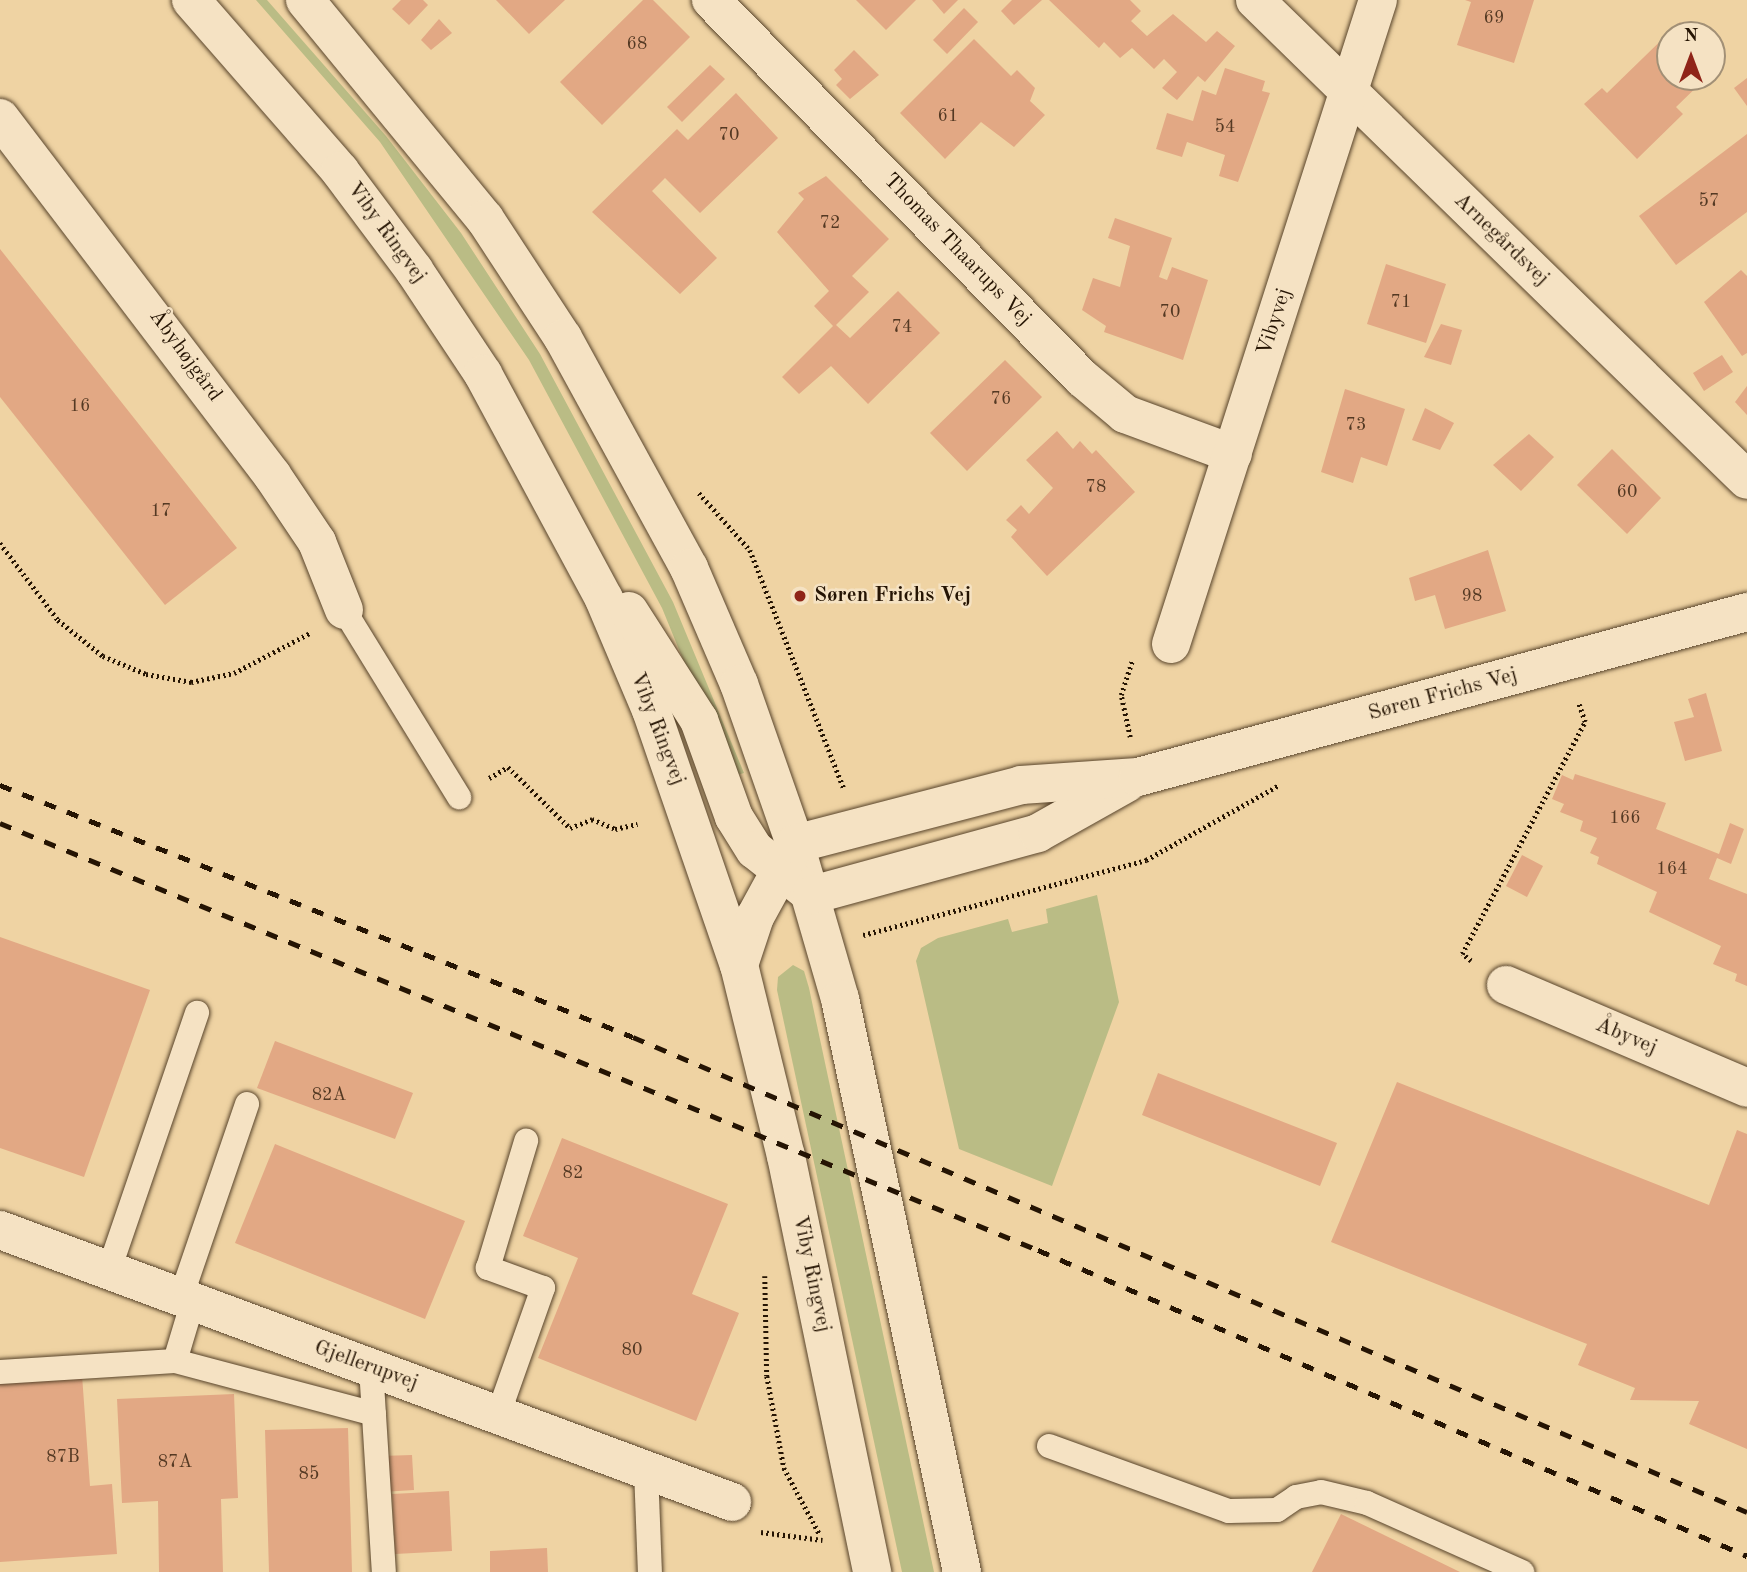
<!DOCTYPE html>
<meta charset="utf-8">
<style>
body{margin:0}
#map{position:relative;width:1747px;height:1572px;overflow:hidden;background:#efd3a3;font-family:"Old Standard TT",serif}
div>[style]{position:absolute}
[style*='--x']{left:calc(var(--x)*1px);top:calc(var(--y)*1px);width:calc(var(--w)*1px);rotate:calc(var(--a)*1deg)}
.green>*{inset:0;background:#babc85}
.building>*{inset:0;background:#e2a884}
.path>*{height:4.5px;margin-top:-2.25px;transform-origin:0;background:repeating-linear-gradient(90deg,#251403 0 2px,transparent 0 5.5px)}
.roads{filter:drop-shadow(0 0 2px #58442b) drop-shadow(0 0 2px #58442b)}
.lane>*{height:24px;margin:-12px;padding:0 12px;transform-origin:12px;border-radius:12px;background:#f5e2c3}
.street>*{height:38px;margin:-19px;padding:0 19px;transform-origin:19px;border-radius:19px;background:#f5e2c3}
.secondary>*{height:38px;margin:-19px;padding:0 19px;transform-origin:19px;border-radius:19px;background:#f5e2c3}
.rail>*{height:5px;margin-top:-2.5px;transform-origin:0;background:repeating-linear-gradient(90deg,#251403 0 12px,transparent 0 24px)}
.dots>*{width:19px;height:19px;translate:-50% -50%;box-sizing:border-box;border:4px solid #f5e2c3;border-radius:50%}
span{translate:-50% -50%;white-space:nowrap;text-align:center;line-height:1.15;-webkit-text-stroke:5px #f5e2c3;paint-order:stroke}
.number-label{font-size:18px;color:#543923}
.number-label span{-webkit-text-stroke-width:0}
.street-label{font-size:21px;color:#251403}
.poi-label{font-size:21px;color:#251403;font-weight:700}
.left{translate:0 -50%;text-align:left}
.north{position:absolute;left:1656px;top:21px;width:70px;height:70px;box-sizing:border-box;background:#f5e2c3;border:2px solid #a29076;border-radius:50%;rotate:0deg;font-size:19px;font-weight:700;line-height:28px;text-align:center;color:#251403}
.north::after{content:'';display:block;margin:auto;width:24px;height:32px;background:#8f2418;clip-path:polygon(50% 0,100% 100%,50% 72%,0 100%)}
</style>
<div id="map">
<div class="green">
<i style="clip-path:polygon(256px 0,267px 0,386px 136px,461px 233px,540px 354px,673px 602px,744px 773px,731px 777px,662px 608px,529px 360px,380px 142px)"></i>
<i style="clip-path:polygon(1097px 895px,1119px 1002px,1052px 1186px,959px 1149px,916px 961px,921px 948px,938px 938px,1008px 919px,1012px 932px,1048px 923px,1046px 909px)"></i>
<i style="clip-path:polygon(793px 965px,804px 971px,809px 988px,934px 1572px,902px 1572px,777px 990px,778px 977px)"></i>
</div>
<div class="building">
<i style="clip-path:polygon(401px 0,423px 0,428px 5px,409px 25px,392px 9px)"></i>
<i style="clip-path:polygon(496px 0,565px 0,529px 34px)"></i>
<i style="clip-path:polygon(643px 0,653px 0,690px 37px,602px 125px,560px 82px)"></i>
<i style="clip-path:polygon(856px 0,916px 0,886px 30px)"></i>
<i style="clip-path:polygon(932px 0,958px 0,944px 14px)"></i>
<i style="clip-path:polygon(1012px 0,1042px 0,1014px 25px,1001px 11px)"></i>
<i style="clip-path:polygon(1049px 0,1130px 0,1141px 11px,1131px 21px,1147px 36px,1173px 14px,1206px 42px,1217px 31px,1235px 46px,1205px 82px,1198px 76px,1177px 100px,1162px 88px,1177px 72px,1164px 59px,1154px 69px,1132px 48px,1120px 58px,1104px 42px,1099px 48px)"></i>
<i style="clip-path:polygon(1534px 0,1514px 63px,1457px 45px,1471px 2px,1465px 0)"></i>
<i style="clip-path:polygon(964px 8px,978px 22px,947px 54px,933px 40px)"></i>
<i style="clip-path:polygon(439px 19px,452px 33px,431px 50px,421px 40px)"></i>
<i style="clip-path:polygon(1680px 22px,1692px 35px,1670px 35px,1670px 77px,1707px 77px,1676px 107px,1683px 114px,1637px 159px,1584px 104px,1602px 88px,1607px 93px)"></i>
<i style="clip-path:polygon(974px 39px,1011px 76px,1017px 70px,1035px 88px,1030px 101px,1045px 115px,1014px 147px,981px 122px,945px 159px,900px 113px)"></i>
<i style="clip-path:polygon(854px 50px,879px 75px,850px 99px,836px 85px,842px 79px,834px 70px)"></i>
<i style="clip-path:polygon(710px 65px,725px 79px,682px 122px,667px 107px)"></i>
<i style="clip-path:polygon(1225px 68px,1265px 81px,1262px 91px,1270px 93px,1238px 182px,1219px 176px,1225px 155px,1187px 142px,1182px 157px,1156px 149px,1167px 113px,1193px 121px,1202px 90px,1216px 95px)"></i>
<i style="clip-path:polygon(1747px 78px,1747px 106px,1734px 88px)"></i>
<i style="clip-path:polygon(736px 93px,778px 138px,700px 213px,665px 178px,652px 191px,717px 258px,680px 294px,592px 212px,677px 129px,688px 140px)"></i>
<i style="clip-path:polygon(1747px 134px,1747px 212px,1676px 265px,1639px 216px)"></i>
<i style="clip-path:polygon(826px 176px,889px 239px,852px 276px,869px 292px,836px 325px,850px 338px,898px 291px,940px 333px,868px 404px,831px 366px,799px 394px,782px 377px,833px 326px,814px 306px,829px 291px,777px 232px,804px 199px,798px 193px)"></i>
<i style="clip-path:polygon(1115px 218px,1172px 238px,1159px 277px,1167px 280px,1172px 267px,1208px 280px,1183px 360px,1104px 332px,1106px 326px,1082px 310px,1093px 278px,1120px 287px,1130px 246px,1108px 238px)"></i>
<i style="clip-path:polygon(0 249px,237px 548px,165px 605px,0 397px)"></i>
<i style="clip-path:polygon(1386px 264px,1446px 284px,1426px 343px,1367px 324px)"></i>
<i style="clip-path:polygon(1741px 270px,1747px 276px,1747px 353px,1742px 356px,1704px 302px)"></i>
<i style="clip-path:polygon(1441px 324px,1462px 330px,1451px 365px,1424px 357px)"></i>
<i style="clip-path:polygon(1722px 355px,1733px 372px,1704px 391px,1693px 373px)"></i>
<i style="clip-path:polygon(1005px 360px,1042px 397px,967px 471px,930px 433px)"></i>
<i style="clip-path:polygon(1747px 386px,1747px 415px,1735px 402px)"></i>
<i style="clip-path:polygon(1345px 389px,1405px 409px,1387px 466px,1361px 457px,1353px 483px,1321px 472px)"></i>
<i style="clip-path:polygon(1425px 408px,1454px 423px,1440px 450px,1412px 440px)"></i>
<i style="clip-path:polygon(1057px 431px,1073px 449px,1080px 441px,1092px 454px,1096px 450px,1135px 492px,1047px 576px,1011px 537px,1017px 530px,1006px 520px,1021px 505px,1029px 514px,1053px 488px,1026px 460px)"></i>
<i style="clip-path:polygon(1529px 434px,1554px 457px,1521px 491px,1493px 465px)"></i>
<i style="clip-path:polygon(1612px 449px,1661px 498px,1627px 534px,1577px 485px)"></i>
<i style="clip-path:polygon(1488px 550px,1506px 611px,1445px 629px,1435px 595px,1415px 601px,1409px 578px)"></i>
<i style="clip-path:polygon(1706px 693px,1722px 751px,1685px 761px,1674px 722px,1694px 717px,1688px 699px)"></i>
<i style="clip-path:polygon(1575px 774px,1666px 803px,1656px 829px,1719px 854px,1730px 823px,1744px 829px,1731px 864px,1717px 858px,1709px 879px,1747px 894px,1747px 986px,1735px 981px,1737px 974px,1713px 964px,1721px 946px,1649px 912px,1657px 892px,1597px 864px,1599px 857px,1590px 853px,1597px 838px,1580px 831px,1583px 821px,1560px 812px,1564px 804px,1552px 799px,1562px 775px,1573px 780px)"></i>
<i style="clip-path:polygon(1522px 855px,1543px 866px,1527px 897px,1506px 886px)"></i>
<i style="clip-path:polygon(0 937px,150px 990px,84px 1177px,0 1148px)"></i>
<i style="clip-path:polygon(275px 1041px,413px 1093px,395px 1139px,257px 1088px)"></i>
<i style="clip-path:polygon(1158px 1073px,1337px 1143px,1320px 1186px,1142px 1115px)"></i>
<i style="clip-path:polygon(1397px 1082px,1709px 1205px,1737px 1130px,1747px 1134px,1747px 1449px,1689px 1424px,1699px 1401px,1630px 1400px,1635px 1388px,1578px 1365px,1587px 1344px,1331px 1242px)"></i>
<i style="clip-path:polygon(562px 1138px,728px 1204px,692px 1294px,739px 1313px,696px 1421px,538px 1358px,578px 1258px,523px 1236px)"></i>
<i style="clip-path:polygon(275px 1144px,465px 1221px,425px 1319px,235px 1243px)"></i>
<i style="clip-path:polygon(82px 1375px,90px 1486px,112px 1484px,117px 1554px,0 1562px,0 1381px)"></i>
<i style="clip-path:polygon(234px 1394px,238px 1498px,221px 1499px,223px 1572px,159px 1572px,158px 1501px,122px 1503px,117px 1399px)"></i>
<i style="clip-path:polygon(348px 1428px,352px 1572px,269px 1572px,265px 1430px)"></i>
<i style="clip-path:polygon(412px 1455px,414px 1490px,382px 1492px,381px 1456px)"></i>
<i style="clip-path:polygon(449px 1491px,452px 1551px,395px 1554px,392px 1494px)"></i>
<i style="clip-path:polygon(1341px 1514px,1460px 1572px,1312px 1572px)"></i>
<i style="clip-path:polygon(547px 1548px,548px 1572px,490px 1572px,490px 1551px)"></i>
</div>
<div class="path">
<i style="--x:699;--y:493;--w:76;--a:48.2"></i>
<i style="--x:750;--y:550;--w:257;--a:68.5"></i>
<i style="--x:0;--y:543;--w:96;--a:53"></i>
<i style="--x:58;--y:620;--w:58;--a:38.7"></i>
<i style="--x:103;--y:656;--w:47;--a:22.7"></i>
<i style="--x:146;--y:674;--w:46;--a:10.1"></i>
<i style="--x:191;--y:682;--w:44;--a:-11.8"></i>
<i style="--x:234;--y:673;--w:86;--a:-27.8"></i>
<i style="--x:1130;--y:737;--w:43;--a:-102.1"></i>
<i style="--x:1121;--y:695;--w:36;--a:-72"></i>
<i style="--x:489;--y:778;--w:22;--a:-30"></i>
<i style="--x:508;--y:767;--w:87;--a:44.5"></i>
<i style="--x:570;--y:828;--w:24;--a:-22"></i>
<i style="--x:592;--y:819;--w:25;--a:23"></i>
<i style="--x:615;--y:829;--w:23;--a:-13"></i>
<i style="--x:863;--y:935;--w:293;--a:-14.8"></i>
<i style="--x:1146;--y:860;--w:153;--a:-29.4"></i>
<i style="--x:1471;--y:961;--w:11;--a:-142"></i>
<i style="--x:1462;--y:954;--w:263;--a:-62.1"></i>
<i style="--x:1585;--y:722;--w:21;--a:-109"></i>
<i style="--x:765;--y:1276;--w:100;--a:88.9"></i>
<i style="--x:767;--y:1376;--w:94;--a:79.5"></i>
<i style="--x:784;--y:1468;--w:74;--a:61.7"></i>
<i style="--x:761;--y:1532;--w:62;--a:7.5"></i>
</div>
<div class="roads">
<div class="lane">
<i style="--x:344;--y:610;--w:220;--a:58.4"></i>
<i style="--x:109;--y:1270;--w:272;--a:-71.1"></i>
<i style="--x:181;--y:1297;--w:204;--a:-71.1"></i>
<i style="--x:175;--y:1361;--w:63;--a:-73.3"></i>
<i style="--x:371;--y:1368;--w:204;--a:86.4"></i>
<i style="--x:0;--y:1372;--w:175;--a:-3.6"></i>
<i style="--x:175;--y:1361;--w:206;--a:14.9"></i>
<i style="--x:498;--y:1415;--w:135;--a:-70.5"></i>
<i style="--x:543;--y:1288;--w:59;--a:-160"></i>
<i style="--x:488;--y:1268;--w:133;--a:-73.3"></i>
<i style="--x:1049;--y:1446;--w:191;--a:19.9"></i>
<i style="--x:1229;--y:1511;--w:48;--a:-1.2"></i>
<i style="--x:1277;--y:1510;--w:23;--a:-34"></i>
<i style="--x:1296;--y:1497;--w:25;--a:-11"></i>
<i style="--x:1321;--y:1492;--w:47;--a:13.4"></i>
<i style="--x:1367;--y:1503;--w:170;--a:24"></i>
<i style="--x:646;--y:1470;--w:102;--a:87.8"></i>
</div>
<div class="street">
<i style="--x:711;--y:0;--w:530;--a:45.54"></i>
<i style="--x:1082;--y:378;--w:56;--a:39.9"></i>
<i style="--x:1125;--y:414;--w:115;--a:20.3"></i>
<i style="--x:1255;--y:0;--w:687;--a:44.29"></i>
<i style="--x:0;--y:118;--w:449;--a:52.7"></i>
<i style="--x:272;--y:475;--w:81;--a:56.1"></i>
<i style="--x:317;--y:542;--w:73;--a:68.3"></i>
<i style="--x:1171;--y:644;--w:676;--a:-72.18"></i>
<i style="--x:1506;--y:985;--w:262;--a:23.1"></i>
<i style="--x:0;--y:1230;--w:781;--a:20.38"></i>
</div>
<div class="secondary">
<i style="--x:191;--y:0;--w:227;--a:48.9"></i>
<i style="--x:340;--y:171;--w:124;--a:53.2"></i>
<i style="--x:414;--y:270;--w:125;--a:56.4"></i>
<i style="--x:483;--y:374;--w:255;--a:61.7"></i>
<i style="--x:604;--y:599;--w:121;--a:67.1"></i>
<i style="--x:651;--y:710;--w:270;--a:71"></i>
<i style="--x:739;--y:965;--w:197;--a:76.2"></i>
<i style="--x:786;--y:1156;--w:425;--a:78.3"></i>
<i style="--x:305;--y:0;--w:283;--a:50.6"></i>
<i style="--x:485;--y:219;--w:142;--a:56.8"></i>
<i style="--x:563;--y:338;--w:262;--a:61.3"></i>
<i style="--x:689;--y:568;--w:126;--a:66.7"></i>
<i style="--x:739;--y:684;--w:170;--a:70.7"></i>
<i style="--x:795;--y:844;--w:161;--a:73.8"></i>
<i style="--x:840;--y:999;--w:586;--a:77.98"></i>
<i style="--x:629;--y:611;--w:130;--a:57.3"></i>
<i style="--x:699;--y:720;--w:103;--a:70.2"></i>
<i style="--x:734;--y:817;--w:39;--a:58"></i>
<i style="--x:755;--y:850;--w:73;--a:38.3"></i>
<i style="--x:812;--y:895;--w:234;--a:-15.3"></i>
<i style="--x:1038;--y:833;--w:102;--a:-29.3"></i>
<i style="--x:739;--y:965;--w:51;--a:-71.6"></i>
<i style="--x:755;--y:917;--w:83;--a:-61.3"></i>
<i style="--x:795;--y:844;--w:234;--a:-14.6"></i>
<i style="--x:1021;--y:785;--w:117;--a:-3.9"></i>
<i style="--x:1138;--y:777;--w:631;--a:-15.16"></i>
</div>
</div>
<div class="rail">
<i style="--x:0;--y:785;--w:681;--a:21.71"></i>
<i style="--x:633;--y:1037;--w:1211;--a:23.09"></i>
<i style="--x:0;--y:823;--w:1122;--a:22.36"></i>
<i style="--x:1038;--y:1250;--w:772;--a:23.34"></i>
</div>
<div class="dots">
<i style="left:800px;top:596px;background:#8f2418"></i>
</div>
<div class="number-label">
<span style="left:1494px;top:18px">69</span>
<span style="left:637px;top:44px">68</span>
<span style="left:948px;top:116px">61</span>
<span style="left:1225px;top:127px">54</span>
<span style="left:729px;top:135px">70</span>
<span style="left:1709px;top:201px">57</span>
<span style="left:830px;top:223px">72</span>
<span style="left:1401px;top:302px">71</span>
<span style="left:1170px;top:312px">70</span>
<span style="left:902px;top:327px">74</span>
<span style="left:1001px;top:399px">76</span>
<span style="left:80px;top:406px">16</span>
<span style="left:1356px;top:425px">73</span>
<span style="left:1096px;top:487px">78</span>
<span style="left:1627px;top:492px">60</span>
<span style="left:161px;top:511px">17</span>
<span style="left:1472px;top:596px">98</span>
<span style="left:1625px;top:818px">166</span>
<span style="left:1672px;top:869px">164</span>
<span style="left:329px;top:1095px">82A</span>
<span style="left:573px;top:1173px">82</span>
<span style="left:632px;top:1350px">80</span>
<span style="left:63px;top:1457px">87B</span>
<span style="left:175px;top:1462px">87A</span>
<span style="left:309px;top:1474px">85</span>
</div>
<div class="street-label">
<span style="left:386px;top:233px;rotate:54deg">Viby Ringvej</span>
<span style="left:1501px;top:240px;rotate:44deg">Arnegårdsvej</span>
<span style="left:957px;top:250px;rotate:46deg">Thomas Thaarups Vej</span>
<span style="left:1275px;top:322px;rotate:-72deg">Vibyvej</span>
<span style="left:185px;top:356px;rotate:54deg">Åbyhøjgård</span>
<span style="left:1443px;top:695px;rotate:-15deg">Søren Frichs Vej</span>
<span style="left:657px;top:729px;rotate:69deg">Viby Ringvej</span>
<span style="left:1626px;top:1037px;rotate:23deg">Åbyvej</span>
<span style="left:811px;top:1274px;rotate:78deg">Viby Ringvej</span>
<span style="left:366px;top:1366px;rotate:20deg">Gjellerupvej</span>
</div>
<div class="poi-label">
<span class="left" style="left:814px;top:596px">Søren Frichs Vej</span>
</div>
<div class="north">N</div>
</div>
